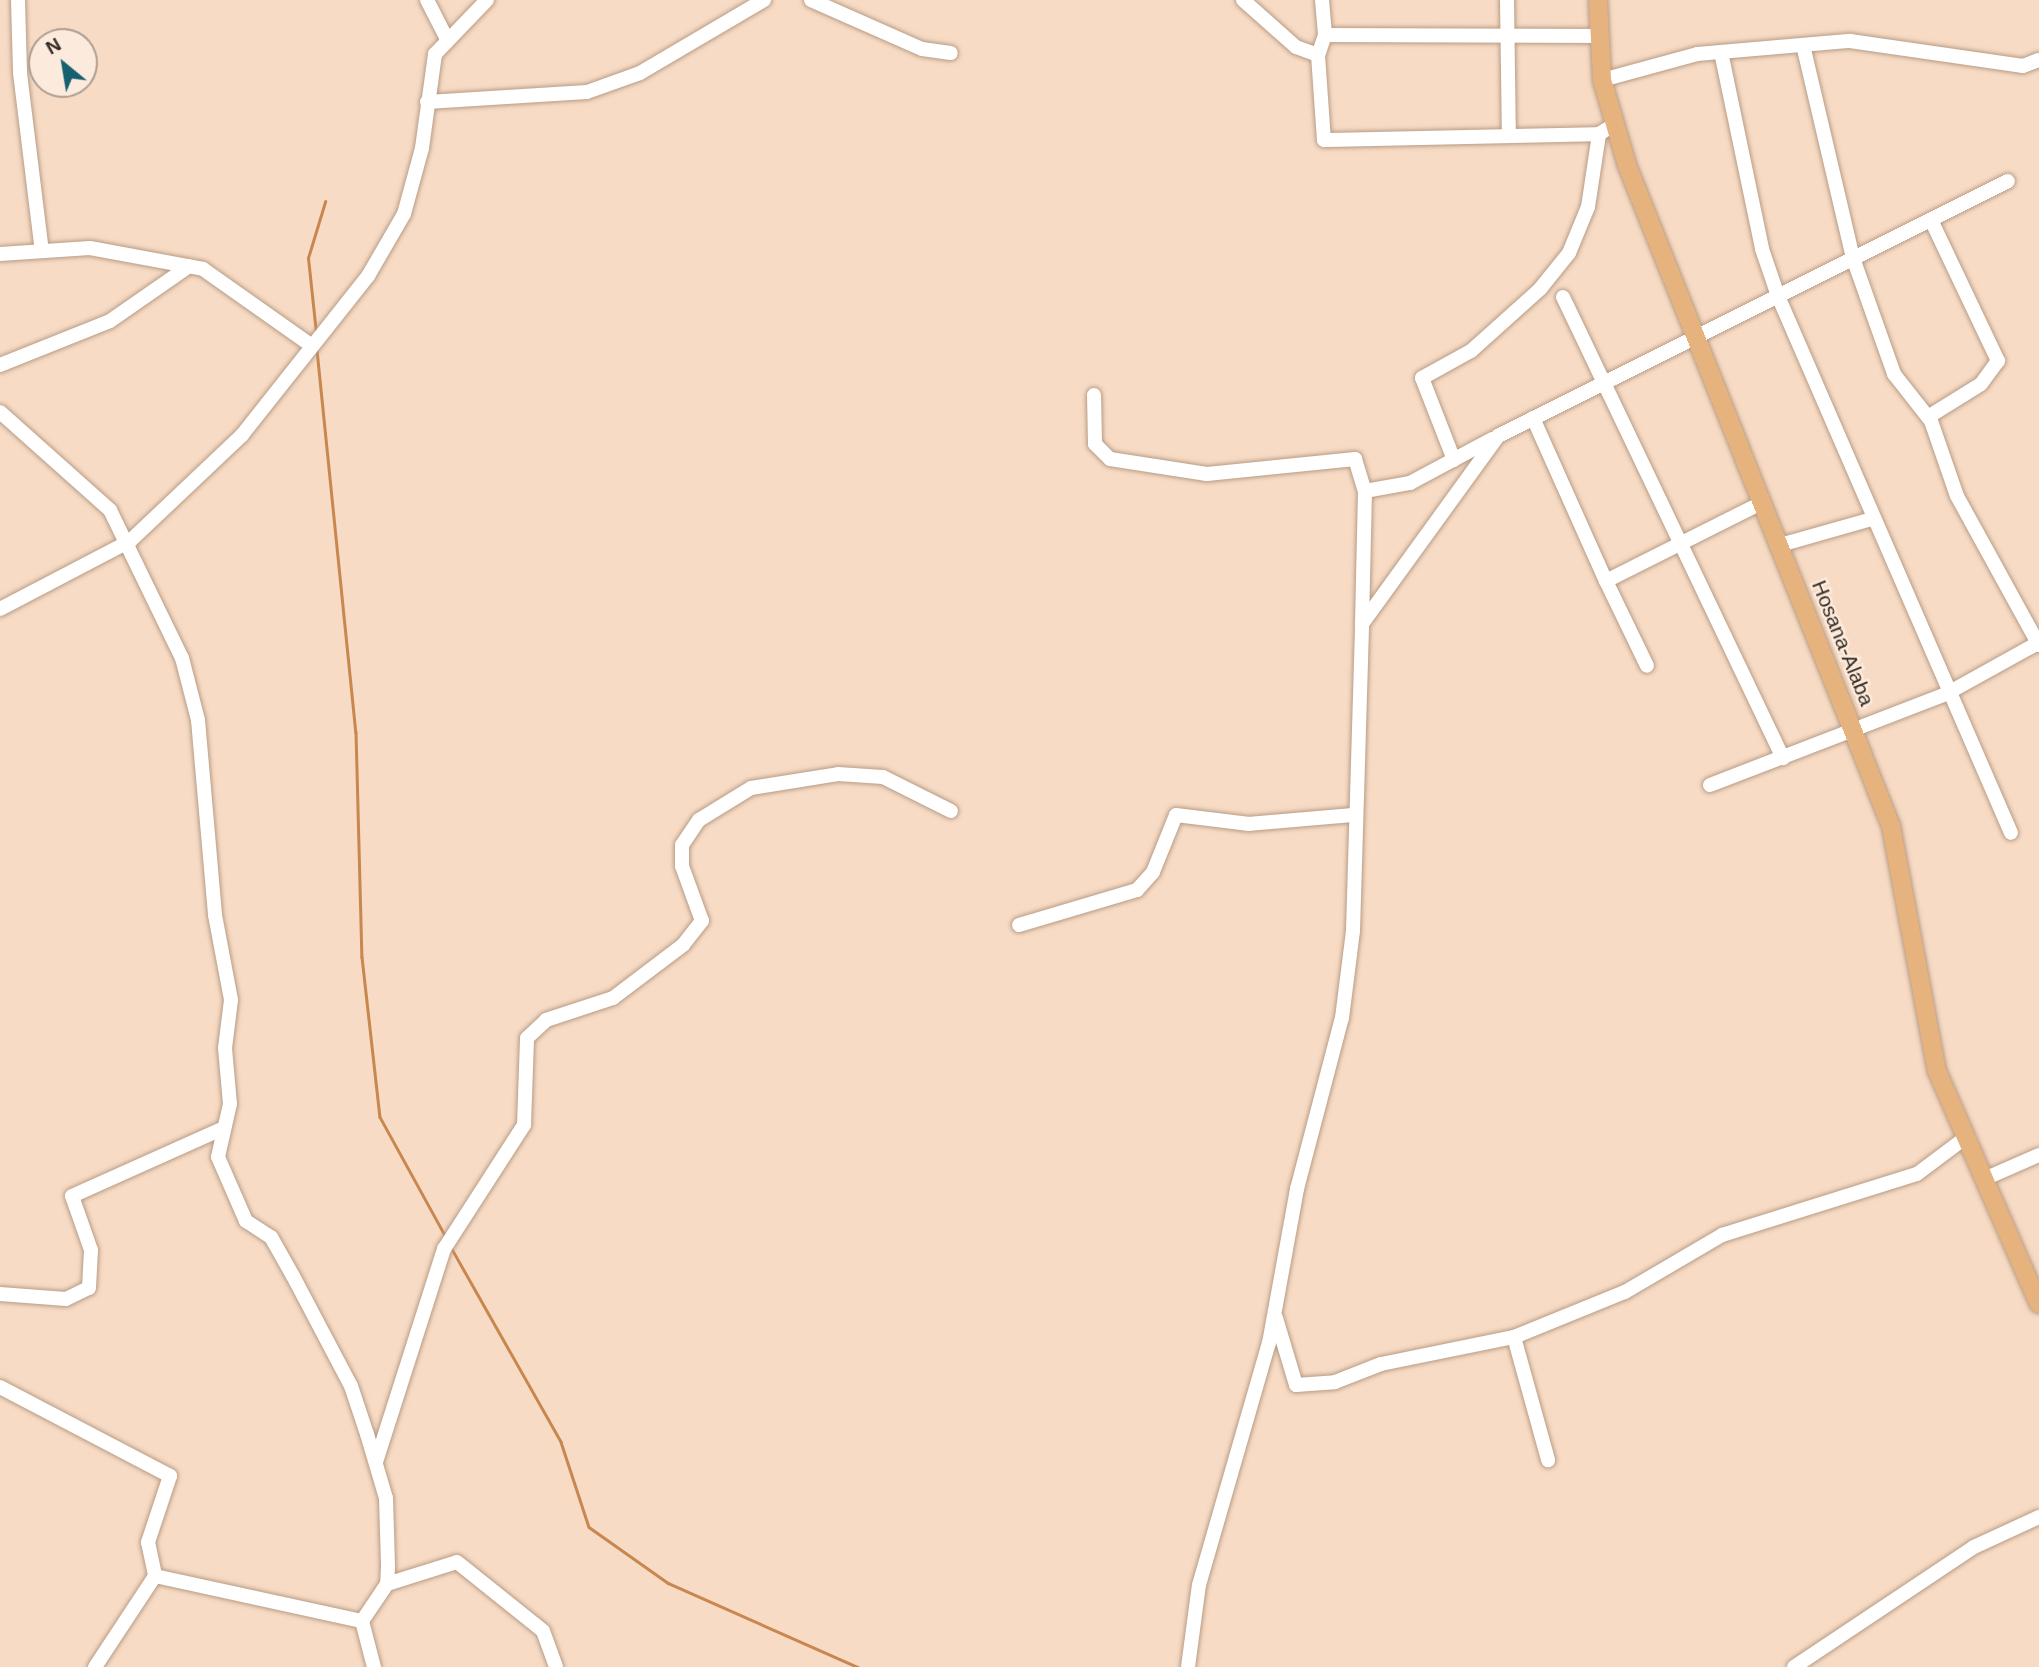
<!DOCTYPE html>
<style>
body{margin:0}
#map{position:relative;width:2039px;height:1667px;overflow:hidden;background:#f8dbc4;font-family:Helvetica,sans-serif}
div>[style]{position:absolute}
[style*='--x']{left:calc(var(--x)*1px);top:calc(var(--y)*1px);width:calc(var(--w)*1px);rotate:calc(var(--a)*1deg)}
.stream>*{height:2.5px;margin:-1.25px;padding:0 1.25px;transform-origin:1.25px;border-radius:1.25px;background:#c8874e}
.roads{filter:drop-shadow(0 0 2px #b79c86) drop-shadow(0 0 2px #b79c86)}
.minor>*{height:14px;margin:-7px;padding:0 7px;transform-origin:7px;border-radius:7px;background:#fff}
.major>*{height:18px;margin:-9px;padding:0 9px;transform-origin:9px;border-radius:9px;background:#e6b37f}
span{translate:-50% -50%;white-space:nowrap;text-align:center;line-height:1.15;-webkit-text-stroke:5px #fcebdd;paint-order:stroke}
.street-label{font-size:21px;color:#362b22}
.north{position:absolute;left:28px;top:28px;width:70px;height:70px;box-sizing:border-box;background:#fcebdd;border:2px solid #ad9e92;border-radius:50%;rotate:330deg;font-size:19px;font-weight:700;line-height:28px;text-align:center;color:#362b22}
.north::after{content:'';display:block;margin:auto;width:24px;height:32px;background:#17606f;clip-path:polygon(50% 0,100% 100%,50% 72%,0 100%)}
</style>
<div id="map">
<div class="stream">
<i style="--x:316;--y:333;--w:75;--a:-96.1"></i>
<i style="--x:308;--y:258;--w:59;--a:-73.1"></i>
<i style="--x:317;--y:350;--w:384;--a:84.2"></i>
<i style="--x:356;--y:732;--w:225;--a:88.5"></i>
<i style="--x:362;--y:957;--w:161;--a:83.6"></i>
<i style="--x:380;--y:1117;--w:137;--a:61.2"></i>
<i style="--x:452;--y:1249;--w:222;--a:60.5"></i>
<i style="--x:561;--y:1442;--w:89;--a:71.8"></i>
<i style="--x:589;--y:1527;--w:97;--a:35.3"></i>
<i style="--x:668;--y:1583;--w:208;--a:23.9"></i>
</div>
<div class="roads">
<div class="minor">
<i style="--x:18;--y:0;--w:73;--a:88.4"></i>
<i style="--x:20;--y:73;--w:179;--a:83"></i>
<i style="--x:427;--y:0;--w:44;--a:62.9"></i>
<i style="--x:811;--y:0;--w:121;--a:23.8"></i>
<i style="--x:922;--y:49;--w:29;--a:8"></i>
<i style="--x:1243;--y:0;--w:71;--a:41.6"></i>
<i style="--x:1296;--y:47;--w:23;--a:20"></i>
<i style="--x:1322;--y:0;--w:35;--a:85"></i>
<i style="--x:1325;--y:35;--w:21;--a:109"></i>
<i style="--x:1318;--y:55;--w:85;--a:86"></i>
<i style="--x:1324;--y:140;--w:275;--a:-1.2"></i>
<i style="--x:1507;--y:0;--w:135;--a:89.2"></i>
<i style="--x:1325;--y:35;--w:273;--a:0.2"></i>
<i style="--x:1803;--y:45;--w:219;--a:76.8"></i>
<i style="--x:1853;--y:258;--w:123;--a:70.5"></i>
<i style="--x:1894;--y:374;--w:60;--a:51.8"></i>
<i style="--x:1931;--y:421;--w:79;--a:70.9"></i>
<i style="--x:1957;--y:496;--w:170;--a:61.2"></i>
<i style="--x:1721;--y:52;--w:201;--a:78.2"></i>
<i style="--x:1762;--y:249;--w:50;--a:71.2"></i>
<i style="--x:1778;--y:296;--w:585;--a:66.54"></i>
<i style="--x:1602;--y:80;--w:98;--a:-15.3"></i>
<i style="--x:1697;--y:54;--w:154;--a:-4.9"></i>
<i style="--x:1850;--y:41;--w:175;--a:8.2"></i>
<i style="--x:2023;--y:66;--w:17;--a:-21"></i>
<i style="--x:427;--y:102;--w:160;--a:-3.6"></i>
<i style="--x:587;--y:92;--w:56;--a:-19.7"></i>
<i style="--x:640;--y:73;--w:144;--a:-30.5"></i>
<i style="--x:0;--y:254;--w:90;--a:-3.8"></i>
<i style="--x:90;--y:248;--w:115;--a:10.5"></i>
<i style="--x:203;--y:269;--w:133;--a:35.2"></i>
<i style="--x:1563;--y:297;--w:511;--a:64.49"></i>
<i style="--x:0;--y:365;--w:118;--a:-21.8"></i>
<i style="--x:110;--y:321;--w:96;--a:-34.8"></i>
<i style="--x:1094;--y:395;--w:49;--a:88.8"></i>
<i style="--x:1095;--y:444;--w:21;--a:45"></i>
<i style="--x:1110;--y:459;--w:98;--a:8.8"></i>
<i style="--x:1207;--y:474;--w:149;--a:-5.8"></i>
<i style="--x:1355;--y:459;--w:34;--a:73"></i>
<i style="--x:1365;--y:491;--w:133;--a:91.3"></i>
<i style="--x:0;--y:412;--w:147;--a:41.7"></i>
<i style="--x:110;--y:510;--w:165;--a:64.1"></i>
<i style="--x:182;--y:658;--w:64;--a:75.5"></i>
<i style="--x:198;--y:720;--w:196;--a:85"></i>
<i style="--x:215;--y:915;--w:86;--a:79.3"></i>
<i style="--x:231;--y:1000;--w:48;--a:97.1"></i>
<i style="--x:225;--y:1048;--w:56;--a:84.9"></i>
<i style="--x:230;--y:1104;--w:54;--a:102.8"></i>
<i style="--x:218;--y:1157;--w:70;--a:66.4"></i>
<i style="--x:246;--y:1221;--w:30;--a:33"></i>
<i style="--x:271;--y:1237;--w:45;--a:60.6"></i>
<i style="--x:293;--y:1276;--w:124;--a:62.2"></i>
<i style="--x:351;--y:1386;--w:51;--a:71.6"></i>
<i style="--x:367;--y:1434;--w:67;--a:73.5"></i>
<i style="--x:386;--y:1498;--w:69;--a:88.3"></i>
<i style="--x:388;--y:1567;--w:17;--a:93"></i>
<i style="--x:387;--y:1584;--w:45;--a:124"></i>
<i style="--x:362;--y:1621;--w:48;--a:75.4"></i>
<i style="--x:1928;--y:417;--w:62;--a:-31.9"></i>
<i style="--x:1981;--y:384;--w:29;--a:-54"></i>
<i style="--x:1998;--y:361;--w:154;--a:-115.4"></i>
<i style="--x:1533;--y:418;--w:179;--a:65.9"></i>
<i style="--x:1606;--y:581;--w:176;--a:-26.7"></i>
<i style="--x:1454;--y:460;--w:88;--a:-111.3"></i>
<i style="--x:1422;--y:378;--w:56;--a:-28.9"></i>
<i style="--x:1471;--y:351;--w:93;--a:-41.9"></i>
<i style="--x:1540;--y:289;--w:46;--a:-51.1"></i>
<i style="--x:1569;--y:253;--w:50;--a:-67.6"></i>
<i style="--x:1588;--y:207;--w:74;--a:-81.4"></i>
<i style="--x:1599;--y:134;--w:19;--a:-32"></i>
<i style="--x:1365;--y:491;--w:46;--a:-10.1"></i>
<i style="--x:1410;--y:483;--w:93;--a:-28.2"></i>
<i style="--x:1780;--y:545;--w:96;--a:-15.8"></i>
<i style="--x:1606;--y:581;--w:94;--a:64.2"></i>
<i style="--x:0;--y:609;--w:147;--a:-27.6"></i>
<i style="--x:130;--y:541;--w:154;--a:-43.4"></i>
<i style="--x:242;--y:435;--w:203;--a:-51.6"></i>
<i style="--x:368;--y:276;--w:72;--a:-59.9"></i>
<i style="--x:404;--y:214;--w:68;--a:-74.7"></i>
<i style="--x:422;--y:148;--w:95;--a:-82.1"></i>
<i style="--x:435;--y:54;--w:75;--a:-46.1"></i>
<i style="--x:1710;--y:785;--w:253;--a:-21.1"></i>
<i style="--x:1946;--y:694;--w:105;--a:-29"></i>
<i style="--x:1019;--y:925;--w:123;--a:-16.5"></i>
<i style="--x:1137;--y:890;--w:24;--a:-48"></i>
<i style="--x:1153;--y:872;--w:61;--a:-68"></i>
<i style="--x:1176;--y:815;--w:74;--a:7"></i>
<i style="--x:1249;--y:824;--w:106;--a:-4.9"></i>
<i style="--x:1984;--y:1179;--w:60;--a:-23.6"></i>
<i style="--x:0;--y:1294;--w:66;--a:4.3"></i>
<i style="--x:66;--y:1299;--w:25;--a:-26"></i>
<i style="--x:89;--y:1288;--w:38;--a:-87"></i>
<i style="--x:91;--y:1250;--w:57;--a:-109.4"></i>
<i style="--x:72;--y:1196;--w:164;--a:-24.1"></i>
<i style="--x:1276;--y:1318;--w:70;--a:73.4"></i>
<i style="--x:1296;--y:1385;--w:39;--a:-4"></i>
<i style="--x:1335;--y:1382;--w:49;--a:-21.4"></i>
<i style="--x:1381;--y:1364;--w:136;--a:-11.5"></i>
<i style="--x:1514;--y:1337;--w:120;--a:-22.1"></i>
<i style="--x:1625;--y:1292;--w:113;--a:-30.4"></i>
<i style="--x:1722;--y:1235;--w:204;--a:-17.4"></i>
<i style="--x:1917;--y:1174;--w:60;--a:-36.9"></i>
<i style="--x:1514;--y:1337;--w:128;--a:74.5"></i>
<i style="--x:0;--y:1387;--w:192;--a:27.6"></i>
<i style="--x:170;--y:1476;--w:70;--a:108.4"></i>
<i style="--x:148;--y:1542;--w:35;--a:78"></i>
<i style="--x:376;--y:1462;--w:224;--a:-72.3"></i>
<i style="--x:444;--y:1249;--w:148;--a:-57.2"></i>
<i style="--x:524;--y:1125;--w:87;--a:-88"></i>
<i style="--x:527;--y:1038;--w:26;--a:-43"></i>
<i style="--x:546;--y:1020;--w:71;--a:-18.2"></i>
<i style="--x:613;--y:998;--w:88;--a:-37.1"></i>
<i style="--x:683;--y:945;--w:31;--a:-52"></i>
<i style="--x:702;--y:921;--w:59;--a:-110"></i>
<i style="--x:682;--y:866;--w:21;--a:-90"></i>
<i style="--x:682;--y:845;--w:30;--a:-56"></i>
<i style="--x:699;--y:820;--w:61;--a:-31.6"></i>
<i style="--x:751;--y:788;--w:88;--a:-9.1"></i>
<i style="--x:838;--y:774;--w:45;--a:3.8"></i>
<i style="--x:883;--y:777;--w:76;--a:26.6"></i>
<i style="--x:387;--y:1584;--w:73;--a:-17.4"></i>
<i style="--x:457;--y:1562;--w:110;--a:38.7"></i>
<i style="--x:543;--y:1631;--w:38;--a:70"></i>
<i style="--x:95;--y:1667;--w:109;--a:-56.6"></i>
<i style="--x:155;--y:1576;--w:212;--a:12.3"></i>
<i style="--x:1188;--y:1667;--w:83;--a:-82.4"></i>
<i style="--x:1199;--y:1585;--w:252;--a:-73.9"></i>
<i style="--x:1269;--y:1343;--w:157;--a:-79.7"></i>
<i style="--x:1297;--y:1189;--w:177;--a:-75.3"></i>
<i style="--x:1342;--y:1018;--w:88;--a:-82.8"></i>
<i style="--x:1353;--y:931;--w:307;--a:-88.3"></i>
<i style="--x:1362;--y:624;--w:232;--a:-54.1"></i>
<i style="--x:1498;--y:436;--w:570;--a:-26.57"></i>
<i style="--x:1794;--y:1667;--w:216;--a:-33.7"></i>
<i style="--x:1974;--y:1547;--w:72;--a:-24.8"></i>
</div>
<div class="major">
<i style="--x:1598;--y:0;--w:80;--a:87.1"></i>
<i style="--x:1602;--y:80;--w:89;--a:73.6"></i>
<i style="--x:1627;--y:165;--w:712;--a:68.23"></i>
<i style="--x:1891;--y:826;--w:249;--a:79.4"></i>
<i style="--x:1937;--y:1071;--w:254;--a:66.4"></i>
</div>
</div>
<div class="street-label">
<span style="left:1843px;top:643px;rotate:68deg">Hosana-Alaba</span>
</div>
<div class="north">N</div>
</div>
